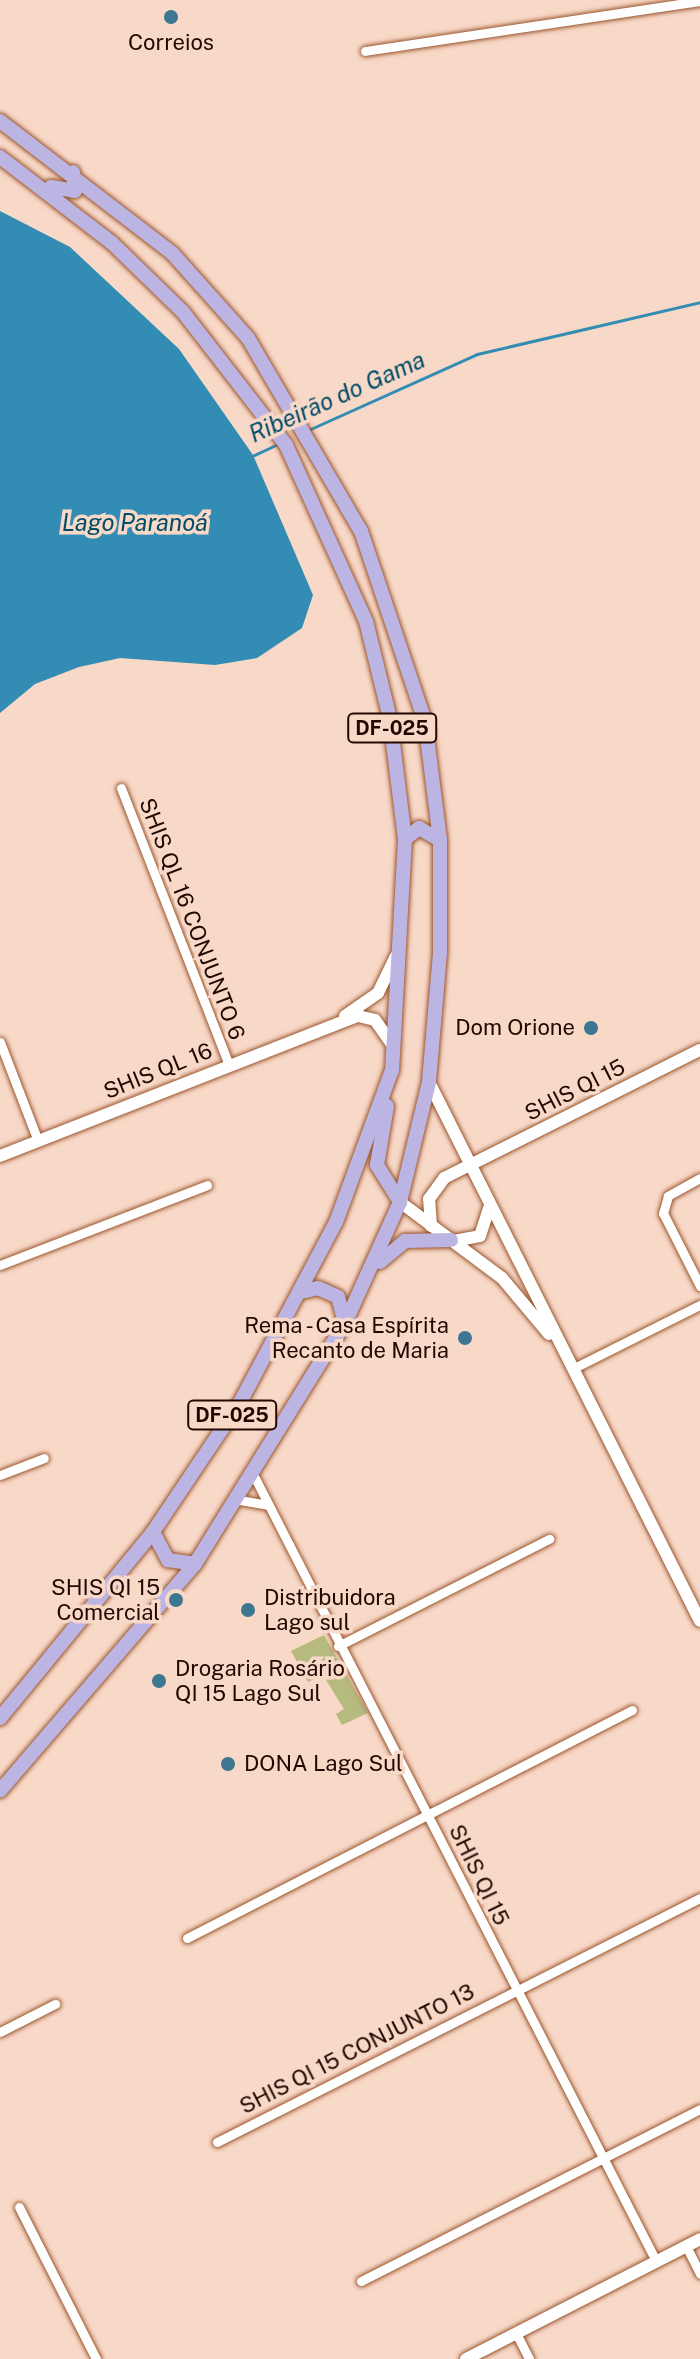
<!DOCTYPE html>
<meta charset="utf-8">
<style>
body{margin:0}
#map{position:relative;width:700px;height:2359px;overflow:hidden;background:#f8d8c7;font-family:"Public Sans",sans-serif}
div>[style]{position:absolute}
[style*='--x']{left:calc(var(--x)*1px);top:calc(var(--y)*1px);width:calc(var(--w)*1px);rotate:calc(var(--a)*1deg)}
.green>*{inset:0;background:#b7ba7f}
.water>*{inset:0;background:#328cb3}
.stream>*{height:3px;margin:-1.5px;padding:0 1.5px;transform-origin:1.5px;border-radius:1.5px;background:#328cb3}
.roads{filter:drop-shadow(0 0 2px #9a562d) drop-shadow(0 0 2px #9a562d)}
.street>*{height:9px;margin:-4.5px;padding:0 4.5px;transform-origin:4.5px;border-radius:4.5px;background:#fff}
.secondary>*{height:12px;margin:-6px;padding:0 6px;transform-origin:6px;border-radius:6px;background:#fff}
.primary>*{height:14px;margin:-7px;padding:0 7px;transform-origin:7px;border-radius:7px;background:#bcb5e3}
.dots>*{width:22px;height:22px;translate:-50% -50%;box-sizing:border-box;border:4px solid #f8d8c7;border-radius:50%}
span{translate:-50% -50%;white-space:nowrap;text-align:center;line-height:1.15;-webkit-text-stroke:7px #f8d8c7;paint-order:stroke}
.shield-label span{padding:2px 6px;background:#f8d8c7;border:2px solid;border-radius:6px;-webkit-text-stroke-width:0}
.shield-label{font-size:20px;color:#230800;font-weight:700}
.poi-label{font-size:22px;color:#230800}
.right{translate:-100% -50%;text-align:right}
.left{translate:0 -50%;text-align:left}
.street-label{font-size:22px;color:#230800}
.water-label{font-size:24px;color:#004d68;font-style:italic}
</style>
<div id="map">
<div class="green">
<i style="clip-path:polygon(324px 1635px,368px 1713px,342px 1725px,336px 1714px,344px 1709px,323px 1675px,308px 1682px,291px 1651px)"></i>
</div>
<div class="water">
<i style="clip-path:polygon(0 211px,70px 247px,179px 349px,253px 455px,313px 595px,302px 628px,257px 658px,215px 665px,120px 658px,79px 667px,35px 684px,0 713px)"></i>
</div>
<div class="stream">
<i style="--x:306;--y:431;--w:188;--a:-24.2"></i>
<i style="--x:477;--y:354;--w:229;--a:-13.1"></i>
<i style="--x:252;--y:456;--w:29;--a:-25"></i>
</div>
<div class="roads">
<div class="street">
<i style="--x:365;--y:51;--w:339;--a:-8.5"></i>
<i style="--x:121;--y:788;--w:297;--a:68.7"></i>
<i style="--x:0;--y:1042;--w:106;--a:69"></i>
<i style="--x:700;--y:1178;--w:37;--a:151"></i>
<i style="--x:668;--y:1196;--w:18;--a:106"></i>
<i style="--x:663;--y:1213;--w:82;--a:63.1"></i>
<i style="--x:0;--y:1265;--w:222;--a:-21.1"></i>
<i style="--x:574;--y:1368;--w:141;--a:-26.6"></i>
<i style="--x:0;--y:1475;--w:47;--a:-21.1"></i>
<i style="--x:255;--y:1478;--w:880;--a:62.88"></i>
<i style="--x:240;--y:1500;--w:28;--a:10"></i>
<i style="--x:338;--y:1646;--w:237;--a:-26.9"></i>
<i style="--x:187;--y:1938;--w:500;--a:-27.13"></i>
<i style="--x:0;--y:2032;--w:62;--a:-27"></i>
<i style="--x:217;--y:2142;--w:541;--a:-26.8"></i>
<i style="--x:19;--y:2207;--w:170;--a:63.1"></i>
<i style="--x:686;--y:2246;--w:31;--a:63"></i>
<i style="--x:361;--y:2281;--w:380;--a:-26.9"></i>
<i style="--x:516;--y:2333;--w:29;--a:63"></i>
</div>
<div class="secondary">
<i style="--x:345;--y:1016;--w:40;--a:-34.9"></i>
<i style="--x:378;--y:993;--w:41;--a:-64.1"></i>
<i style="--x:429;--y:1082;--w:603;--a:63.31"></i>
<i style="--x:0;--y:1156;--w:384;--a:-21.4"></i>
<i style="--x:358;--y:1016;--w:17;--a:13"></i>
<i style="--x:375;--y:1020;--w:33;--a:55"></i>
<i style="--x:400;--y:1202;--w:127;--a:36.7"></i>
<i style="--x:502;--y:1278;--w:73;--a:50"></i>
<i style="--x:431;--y:1226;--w:27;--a:-94"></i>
<i style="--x:429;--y:1199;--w:26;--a:-54"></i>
<i style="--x:444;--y:1178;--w:286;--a:-26.6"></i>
<i style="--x:454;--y:1241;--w:26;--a:-11"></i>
<i style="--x:480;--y:1236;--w:29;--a:-72"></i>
<i style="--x:466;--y:2359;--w:263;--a:-27.1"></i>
</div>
<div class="primary">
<i style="--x:0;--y:121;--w:217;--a:37.5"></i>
<i style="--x:172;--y:253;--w:114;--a:48.2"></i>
<i style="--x:248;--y:338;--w:224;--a:59.7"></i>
<i style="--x:361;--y:531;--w:200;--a:71.4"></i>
<i style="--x:425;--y:721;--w:120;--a:82.8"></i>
<i style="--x:440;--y:840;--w:113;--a:90"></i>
<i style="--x:440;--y:953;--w:129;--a:94.9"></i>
<i style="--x:429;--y:1082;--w:123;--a:103.6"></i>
<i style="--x:400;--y:1202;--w:133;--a:114.4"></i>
<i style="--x:345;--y:1323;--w:284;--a:121.9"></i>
<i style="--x:195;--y:1564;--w:299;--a:130.7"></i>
<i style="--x:0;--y:157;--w:141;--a:37.5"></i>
<i style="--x:112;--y:243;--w:99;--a:44.2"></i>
<i style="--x:183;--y:312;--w:168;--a:52.2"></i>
<i style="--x:286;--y:445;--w:193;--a:65.6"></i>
<i style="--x:366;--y:621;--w:101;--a:76.2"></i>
<i style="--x:390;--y:719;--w:121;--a:82.9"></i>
<i style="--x:405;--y:839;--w:231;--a:93.2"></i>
<i style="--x:392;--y:1070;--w:162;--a:110.2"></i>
<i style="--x:336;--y:1222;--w:203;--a:118"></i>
<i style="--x:241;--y:1401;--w:158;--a:123.9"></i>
<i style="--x:153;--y:1532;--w:241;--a:129.4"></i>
<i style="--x:51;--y:187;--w:24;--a:9"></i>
<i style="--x:75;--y:191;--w:19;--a:-96"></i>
<i style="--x:405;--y:839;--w:18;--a:-38"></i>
<i style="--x:419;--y:828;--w:24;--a:30"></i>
<i style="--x:387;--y:1106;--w:60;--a:99.6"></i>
<i style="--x:377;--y:1165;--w:44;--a:58.1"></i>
<i style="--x:380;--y:1262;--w:33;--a:-40"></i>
<i style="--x:405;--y:1241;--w:46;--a:-1.2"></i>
<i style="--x:301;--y:1292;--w:17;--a:-13"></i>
<i style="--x:318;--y:1288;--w:22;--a:24"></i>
<i style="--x:338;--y:1297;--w:27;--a:75"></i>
<i style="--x:153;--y:1532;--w:32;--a:62"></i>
<i style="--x:168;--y:1560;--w:27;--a:8"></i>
</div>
</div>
<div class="dots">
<i style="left:171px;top:17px;background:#3d7690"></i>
<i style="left:591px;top:1028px;background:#3d7690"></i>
<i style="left:465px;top:1338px;background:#3d7690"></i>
<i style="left:176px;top:1600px;background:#3d7690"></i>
<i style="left:248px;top:1610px;background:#3d7690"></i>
<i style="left:159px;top:1681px;background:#3d7690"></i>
<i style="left:228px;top:1764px;background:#3d7690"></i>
</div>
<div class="shield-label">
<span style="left:392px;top:728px">DF-025</span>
<span style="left:232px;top:1415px">DF-025</span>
</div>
<div class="poi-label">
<span style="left:171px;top:43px">Correios</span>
<span class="right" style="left:575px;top:1028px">Dom Orione</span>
<span class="right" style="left:449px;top:1338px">Rema - Casa Espírita<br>Recanto de Maria</span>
<span class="right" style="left:160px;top:1600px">SHIS QI 15<br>Comercial</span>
<span class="left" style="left:264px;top:1610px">Distribuidora<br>Lago sul</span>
<span class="left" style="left:175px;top:1681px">Drogaria Rosário<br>QI 15 Lago Sul</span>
<span class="left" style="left:244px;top:1764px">DONA Lago Sul</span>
</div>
<div class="street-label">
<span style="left:192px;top:919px;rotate:69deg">SHIS QL 16 CONJUNTO 6</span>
<span style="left:158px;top:1071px;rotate:-22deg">SHIS QL 16</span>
<span style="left:575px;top:1090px;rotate:-27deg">SHIS QI 15</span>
<span style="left:479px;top:1875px;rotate:64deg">SHIS QI 15</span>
<span style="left:357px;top:2049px;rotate:-27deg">SHIS QI 15 CONJUNTO 13</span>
</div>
<div class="water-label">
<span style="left:337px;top:397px;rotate:-24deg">Ribeirão do Gama</span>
<span style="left:135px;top:523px">Lago Paranoá</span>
</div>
</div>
